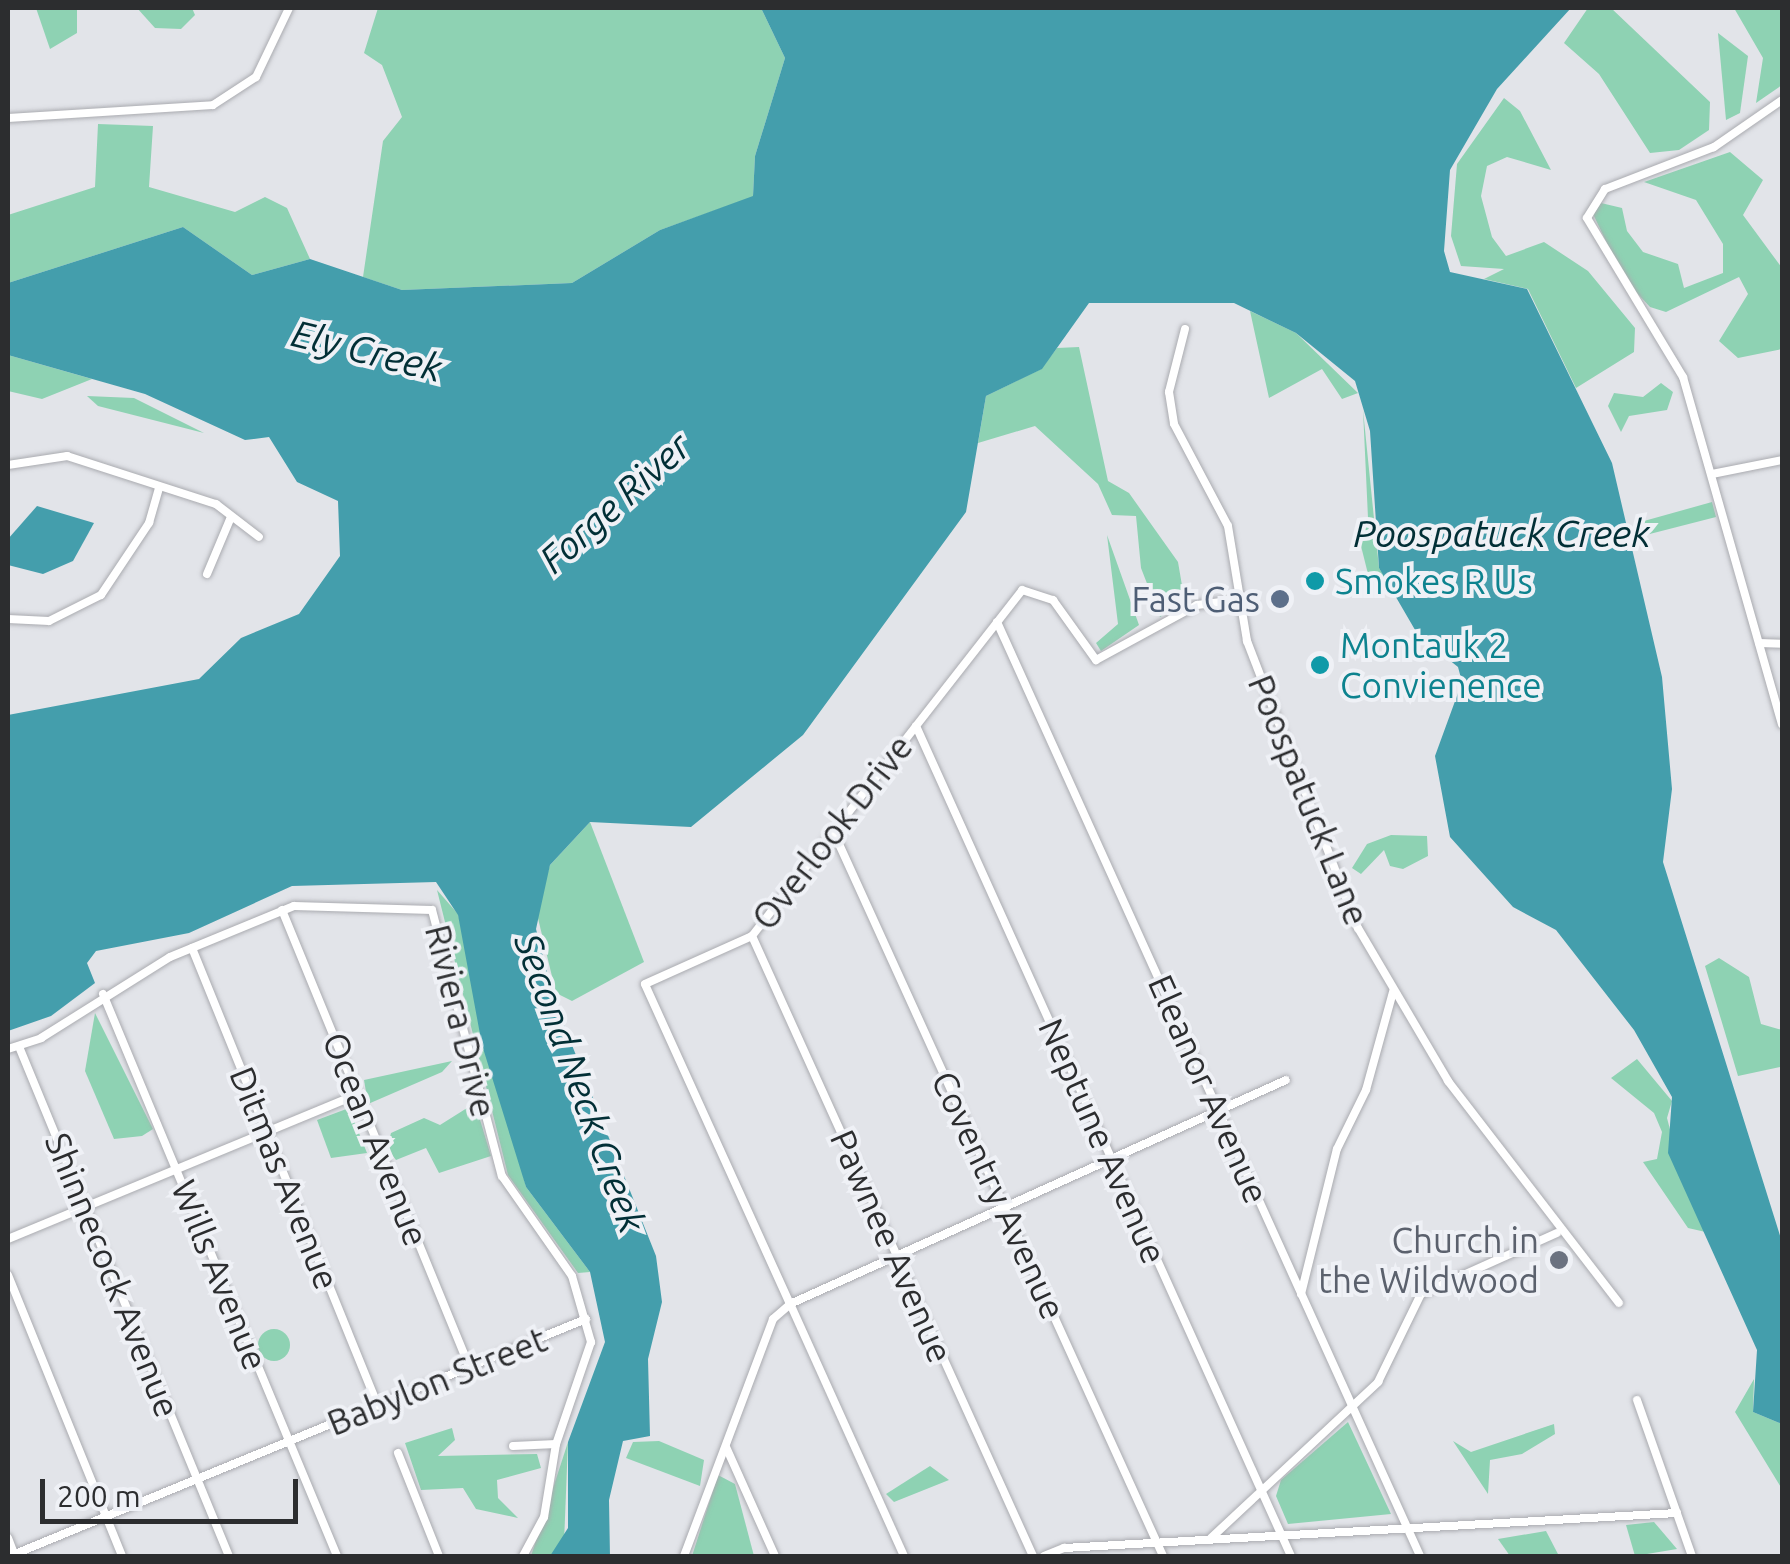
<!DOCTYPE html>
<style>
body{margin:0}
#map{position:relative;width:1790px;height:1564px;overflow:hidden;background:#e2e4e9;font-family:Ubuntu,sans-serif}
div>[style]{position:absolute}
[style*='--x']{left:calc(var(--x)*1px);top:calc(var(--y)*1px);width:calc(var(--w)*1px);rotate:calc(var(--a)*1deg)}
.green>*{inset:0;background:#8ed2b3}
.round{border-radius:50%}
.water>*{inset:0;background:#449eac}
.roads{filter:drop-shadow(0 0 2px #aaabb0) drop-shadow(0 0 2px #aaabb0)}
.minor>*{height:8px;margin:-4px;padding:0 4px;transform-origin:4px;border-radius:4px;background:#fff}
.dots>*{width:28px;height:28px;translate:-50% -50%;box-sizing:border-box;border:5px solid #eff1f6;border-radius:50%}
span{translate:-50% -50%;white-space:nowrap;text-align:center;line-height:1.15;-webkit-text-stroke:8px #eff1f6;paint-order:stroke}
.culture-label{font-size:35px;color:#0d838f}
.left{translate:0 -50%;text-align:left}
.service-label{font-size:35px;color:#4e5e75}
.right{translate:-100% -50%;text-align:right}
.street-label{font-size:35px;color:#2c2d2f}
.worship-label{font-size:35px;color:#5b616d}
.water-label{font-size:38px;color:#022f36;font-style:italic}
.frame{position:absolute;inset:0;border:10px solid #2c2d2f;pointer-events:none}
.scale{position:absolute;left:40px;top:1479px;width:258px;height:45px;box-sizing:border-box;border:5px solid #2c2d2f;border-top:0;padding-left:12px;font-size:30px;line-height:35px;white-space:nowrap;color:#2c2d2f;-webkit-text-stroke:8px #eff1f6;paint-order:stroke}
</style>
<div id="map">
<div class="green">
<i style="clip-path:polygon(36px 8px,77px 8px,77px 33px,50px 49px)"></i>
<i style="clip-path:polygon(137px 8px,192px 8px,195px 15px,181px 29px,155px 28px)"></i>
<i style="clip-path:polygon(378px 8px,761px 8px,785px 58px,755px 156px,753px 197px,660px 230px,572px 283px,402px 290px,363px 277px,383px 141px,402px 117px,382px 65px,364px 53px)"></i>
<i style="clip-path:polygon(1588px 8px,1611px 8px,1710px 102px,1709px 130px,1679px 150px,1650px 153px,1599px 74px,1564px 43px)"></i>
<i style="clip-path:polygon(1734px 8px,1782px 8px,1782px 85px,1756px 103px,1763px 58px)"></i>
<i style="clip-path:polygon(1718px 33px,1748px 56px,1740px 113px,1726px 120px)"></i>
<i style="clip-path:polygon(1504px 98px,1520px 111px,1551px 170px,1507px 157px,1487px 166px,1481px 196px,1492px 237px,1506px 256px,1544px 242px,1588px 271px,1635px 328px,1634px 352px,1576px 388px,1528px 289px,1484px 279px,1504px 269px,1461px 266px,1451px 236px,1457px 164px)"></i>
<i style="clip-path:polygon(98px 124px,153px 126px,149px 187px,235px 212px,265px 197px,287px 208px,310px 259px,252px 275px,183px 227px,8px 283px,8px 215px,95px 187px)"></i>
<i style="clip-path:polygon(1730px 152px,1763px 180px,1743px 215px,1782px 268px,1782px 349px,1738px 358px,1719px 341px,1748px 294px,1739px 277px,1666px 312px,1650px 307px,1624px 279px,1593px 214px,1601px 203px,1622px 208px,1627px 231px,1643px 252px,1678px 264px,1684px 288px,1723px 273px,1723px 244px,1696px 200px,1644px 182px)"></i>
<i style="clip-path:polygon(1250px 311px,1296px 333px,1358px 393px,1342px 399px,1322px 369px,1269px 398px)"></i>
<i style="clip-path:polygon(1079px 347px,1108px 481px,1129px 493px,1178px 562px,1185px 603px,1160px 617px,1141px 568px,1136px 516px,1112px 515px,1098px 484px,1035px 426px,978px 443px,986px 396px,1041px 369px,1057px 348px)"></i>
<i style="clip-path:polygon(8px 355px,92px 379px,42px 399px,8px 391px)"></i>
<i style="clip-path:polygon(1661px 383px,1673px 392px,1667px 410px,1629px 416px,1621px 432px,1608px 406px,1614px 393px,1643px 397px)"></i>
<i style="clip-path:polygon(87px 396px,134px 398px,204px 433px,98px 406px)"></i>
<i style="clip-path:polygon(1363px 410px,1379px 568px,1386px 579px,1369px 578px,1359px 538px,1368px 518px)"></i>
<i style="clip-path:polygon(1712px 502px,1716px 517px,1638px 537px,1644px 521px)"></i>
<i style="clip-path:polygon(1107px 535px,1139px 625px,1101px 651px,1096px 643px,1118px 624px)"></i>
<i style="clip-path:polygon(590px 822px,644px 962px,572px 1001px,556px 993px,536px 910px,550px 865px)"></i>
<i style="clip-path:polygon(1391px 835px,1427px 836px,1428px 856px,1403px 869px,1390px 866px,1384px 850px,1361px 874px,1352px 868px,1367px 844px)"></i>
<i style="clip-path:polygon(437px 890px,458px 914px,526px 1187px,590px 1272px,578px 1273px,508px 1175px)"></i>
<i style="clip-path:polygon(1719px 958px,1749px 977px,1761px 1024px,1782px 1030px,1780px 1067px,1738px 1076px,1705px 966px)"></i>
<i style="clip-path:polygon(95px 1013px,153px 1129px,142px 1136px,114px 1139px,85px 1071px)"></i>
<i style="clip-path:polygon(1637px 1059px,1672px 1101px,1667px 1118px,1686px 1191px,1710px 1233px,1688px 1228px,1643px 1162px,1657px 1159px,1662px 1132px,1654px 1113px,1611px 1078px)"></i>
<i style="clip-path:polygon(452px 1061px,442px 1072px,368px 1104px,364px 1080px)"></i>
<i style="clip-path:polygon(475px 1103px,491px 1156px,439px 1173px,426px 1148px,396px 1160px,387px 1148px,391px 1133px,424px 1118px,440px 1125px)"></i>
<i style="clip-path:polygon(349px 1108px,367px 1153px,331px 1158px,317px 1120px)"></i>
<i class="round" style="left:258px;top:1329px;width:32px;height:32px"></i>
<i style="clip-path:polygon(1754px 1379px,1753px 1412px,1782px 1424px,1782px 1489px,1735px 1412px)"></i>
<i style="clip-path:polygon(1348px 1422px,1391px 1514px,1288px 1524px,1276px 1496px,1281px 1480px)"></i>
<i style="clip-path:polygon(1554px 1424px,1555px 1434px,1522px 1454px,1490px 1460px,1488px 1494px,1453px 1441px,1471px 1452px)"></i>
<i style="clip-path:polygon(452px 1428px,455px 1440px,438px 1456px,537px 1454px,541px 1468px,497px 1480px,498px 1498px,518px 1518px,476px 1509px,463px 1488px,421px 1490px,405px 1443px)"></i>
<i style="clip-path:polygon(659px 1441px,704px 1460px,700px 1486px,626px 1458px,633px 1442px)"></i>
<i style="clip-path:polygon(568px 1442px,564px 1543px,550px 1556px,531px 1556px)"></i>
<i style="clip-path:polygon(930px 1466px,949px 1480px,894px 1502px,886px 1494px)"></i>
<i style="clip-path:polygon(718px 1475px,735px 1484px,754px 1556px,692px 1556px)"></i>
<i style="clip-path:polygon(1654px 1522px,1677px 1549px,1635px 1556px,1626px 1525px)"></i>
<i style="clip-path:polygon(1546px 1531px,1559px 1556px,1510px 1556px,1498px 1539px)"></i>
</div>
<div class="water">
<i style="clip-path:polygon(761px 8px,1571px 8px,1497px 89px,1450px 170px,1444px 251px,1450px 272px,1527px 289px,1612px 463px,1662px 677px,1672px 789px,1663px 862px,1782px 1242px,1782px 1424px,1753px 1412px,1757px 1350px,1668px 1153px,1672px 1097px,1634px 1030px,1556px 930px,1513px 907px,1450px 837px,1435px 756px,1462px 682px,1458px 667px,1418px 635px,1379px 568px,1370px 431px,1355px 381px,1296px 333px,1234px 303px,1089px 303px,1042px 369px,986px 396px,966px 512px,803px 735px,691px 827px,590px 822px,550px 865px,536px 929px,554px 1000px,656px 1256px,662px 1302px,648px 1359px,650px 1436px,623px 1441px,609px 1500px,610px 1556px,550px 1556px,568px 1528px,568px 1442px,605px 1342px,590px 1272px,526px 1187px,482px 1045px,458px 915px,436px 882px,292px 886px,189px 933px,96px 951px,87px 963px,95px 983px,51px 1016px,8px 1031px,8px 715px,199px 679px,241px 638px,299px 614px,340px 556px,338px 501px,297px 482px,269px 437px,245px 440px,145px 394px,8px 355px,8px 283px,183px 227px,252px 275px,310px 259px,402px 290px,572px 283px,660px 230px,753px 196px,755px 156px,785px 58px)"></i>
<i style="clip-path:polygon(37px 506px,94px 523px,73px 561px,43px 574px,8px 565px,8px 539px)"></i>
</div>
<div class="roads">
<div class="minor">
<i style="--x:1782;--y:100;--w:83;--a:145.3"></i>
<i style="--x:1714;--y:147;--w:117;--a:158.9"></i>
<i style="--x:1605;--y:189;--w:34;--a:122"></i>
<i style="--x:1587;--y:218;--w:186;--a:58.9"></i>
<i style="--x:1683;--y:377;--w:361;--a:74.1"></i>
<i style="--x:8;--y:118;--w:205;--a:-3.6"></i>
<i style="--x:213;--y:105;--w:51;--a:-33.1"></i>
<i style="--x:256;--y:77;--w:76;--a:-64.4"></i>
<i style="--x:1185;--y:329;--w:65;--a:104.3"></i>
<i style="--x:1169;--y:392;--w:32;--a:81"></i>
<i style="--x:1174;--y:424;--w:115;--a:62.1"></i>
<i style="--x:1228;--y:526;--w:117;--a:80.6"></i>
<i style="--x:1247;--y:641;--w:308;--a:68.9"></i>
<i style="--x:1358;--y:928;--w:178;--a:59.5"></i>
<i style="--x:1448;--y:1081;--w:280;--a:52.4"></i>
<i style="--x:8;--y:465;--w:60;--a:-8.7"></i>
<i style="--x:67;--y:456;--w:157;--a:17.9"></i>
<i style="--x:216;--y:504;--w:54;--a:37.5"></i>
<i style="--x:1712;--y:474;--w:71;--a:-11.3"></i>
<i style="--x:207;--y:574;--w:62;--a:-67.2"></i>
<i style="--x:8;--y:619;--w:41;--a:2.8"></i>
<i style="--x:49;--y:621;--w:58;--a:-26.6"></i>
<i style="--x:101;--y:595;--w:87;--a:-56.3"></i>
<i style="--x:149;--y:523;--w:36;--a:-74"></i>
<i style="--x:997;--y:622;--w:1025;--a:65.63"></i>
<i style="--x:1759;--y:643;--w:23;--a:2"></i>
<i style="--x:916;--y:726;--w:911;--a:65.69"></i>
<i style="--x:834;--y:833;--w:794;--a:65.53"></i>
<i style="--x:282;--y:910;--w:495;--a:67.7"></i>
<i style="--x:752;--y:936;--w:681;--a:65.62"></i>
<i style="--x:192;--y:948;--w:494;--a:67.9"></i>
<i style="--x:103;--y:994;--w:609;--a:67.39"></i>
<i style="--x:8;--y:1049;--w:35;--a:-18"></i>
<i style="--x:41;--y:1038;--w:152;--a:-32.1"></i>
<i style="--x:170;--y:957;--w:134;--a:-22.4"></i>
<i style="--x:294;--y:906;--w:138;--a:1.7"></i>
<i style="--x:432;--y:910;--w:275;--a:75.3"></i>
<i style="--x:502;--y:1176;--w:122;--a:55"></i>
<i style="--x:572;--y:1276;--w:69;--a:73.9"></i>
<i style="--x:591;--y:1342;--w:108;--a:108.9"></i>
<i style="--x:556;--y:1444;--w:74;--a:99.3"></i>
<i style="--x:544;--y:1517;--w:44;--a:118.3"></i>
<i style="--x:20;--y:1049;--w:548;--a:67.6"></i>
<i style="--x:8;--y:1239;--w:379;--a:-22.5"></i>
<i style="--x:8;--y:1275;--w:303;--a:67.9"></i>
<i style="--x:1301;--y:1294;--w:149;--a:-76.1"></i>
<i style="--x:1337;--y:1149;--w:66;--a:-63.8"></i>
<i style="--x:1366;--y:1090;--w:102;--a:-74.6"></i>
<i style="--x:1637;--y:1400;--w:165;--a:70.6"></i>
<i style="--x:513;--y:1446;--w:43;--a:-2.7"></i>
<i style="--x:726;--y:1447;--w:120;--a:65.8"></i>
<i style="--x:398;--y:1453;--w:111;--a:68.3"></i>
<i style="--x:8;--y:1538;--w:19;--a:69"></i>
<i style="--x:1211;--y:1538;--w:229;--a:-43"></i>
<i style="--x:1378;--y:1382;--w:98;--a:-64"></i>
<i style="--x:1421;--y:1294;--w:149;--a:-24.2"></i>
<i style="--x:10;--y:1556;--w:623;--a:-22.37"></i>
<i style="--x:684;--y:1556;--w:253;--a:-69.4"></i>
<i style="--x:773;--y:1319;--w:23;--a:-41"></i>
<i style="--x:790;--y:1304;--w:351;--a:-114.4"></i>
<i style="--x:645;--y:984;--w:117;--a:-24.2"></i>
<i style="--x:752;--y:936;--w:439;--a:-52"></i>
<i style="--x:1022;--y:590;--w:33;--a:18"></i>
<i style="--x:1053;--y:600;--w:74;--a:54.4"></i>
<i style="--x:1096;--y:660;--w:115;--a:-28.6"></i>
<i style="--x:1197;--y:605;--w:40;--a:-7.1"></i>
<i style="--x:904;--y:1556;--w:277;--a:-114.3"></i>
<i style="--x:790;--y:1304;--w:544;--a:-24.3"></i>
<i style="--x:1044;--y:1556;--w:22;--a:-22"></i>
<i style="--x:1064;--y:1548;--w:614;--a:-3.27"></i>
</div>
</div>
<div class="dots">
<i style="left:1315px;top:581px;background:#0f9aa8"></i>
<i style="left:1280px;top:599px;background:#5c6f8a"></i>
<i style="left:1320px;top:665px;background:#0f9aa8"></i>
<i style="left:1559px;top:1260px;background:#6b7280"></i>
</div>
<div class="culture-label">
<span class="left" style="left:1335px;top:581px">Smokes R Us</span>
<span class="left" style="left:1340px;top:665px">Montauk 2<br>Convienence</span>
</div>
<div class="service-label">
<span class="right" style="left:1260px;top:599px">Fast Gas</span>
</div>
<div class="street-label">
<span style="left:1309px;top:800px;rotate:68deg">Poospatuck Lane</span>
<span style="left:832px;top:832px;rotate:-52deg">Overlook Drive</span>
<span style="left:461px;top:1021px;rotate:76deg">Riviera Drive</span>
<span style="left:1209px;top:1089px;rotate:66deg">Eleanor Avenue</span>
<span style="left:376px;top:1139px;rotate:68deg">Ocean Avenue</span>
<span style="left:1103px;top:1141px;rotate:66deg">Neptune Avenue</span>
<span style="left:285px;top:1178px;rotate:68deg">Ditmas Avenue</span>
<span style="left:999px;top:1195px;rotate:65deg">Coventry Avenue</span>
<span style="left:892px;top:1246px;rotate:66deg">Pawnee Avenue</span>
<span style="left:113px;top:1275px;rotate:68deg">Shinnecock Avenue</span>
<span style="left:220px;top:1275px;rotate:68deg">Wills Avenue</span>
<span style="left:437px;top:1381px;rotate:-22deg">Babylon Street</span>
</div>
<div class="worship-label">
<span class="right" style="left:1539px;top:1260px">Church in<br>the Wildwood</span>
</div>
<div class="water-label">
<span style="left:367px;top:351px;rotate:14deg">Ely Creek</span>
<span style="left:615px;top:503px;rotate:-42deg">Forge River</span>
<span style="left:1502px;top:534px">Poospatuck Creek</span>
<span style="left:580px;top:1083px;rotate:70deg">Second Neck Creek</span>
</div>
<div class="frame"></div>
<div class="scale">200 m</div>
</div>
